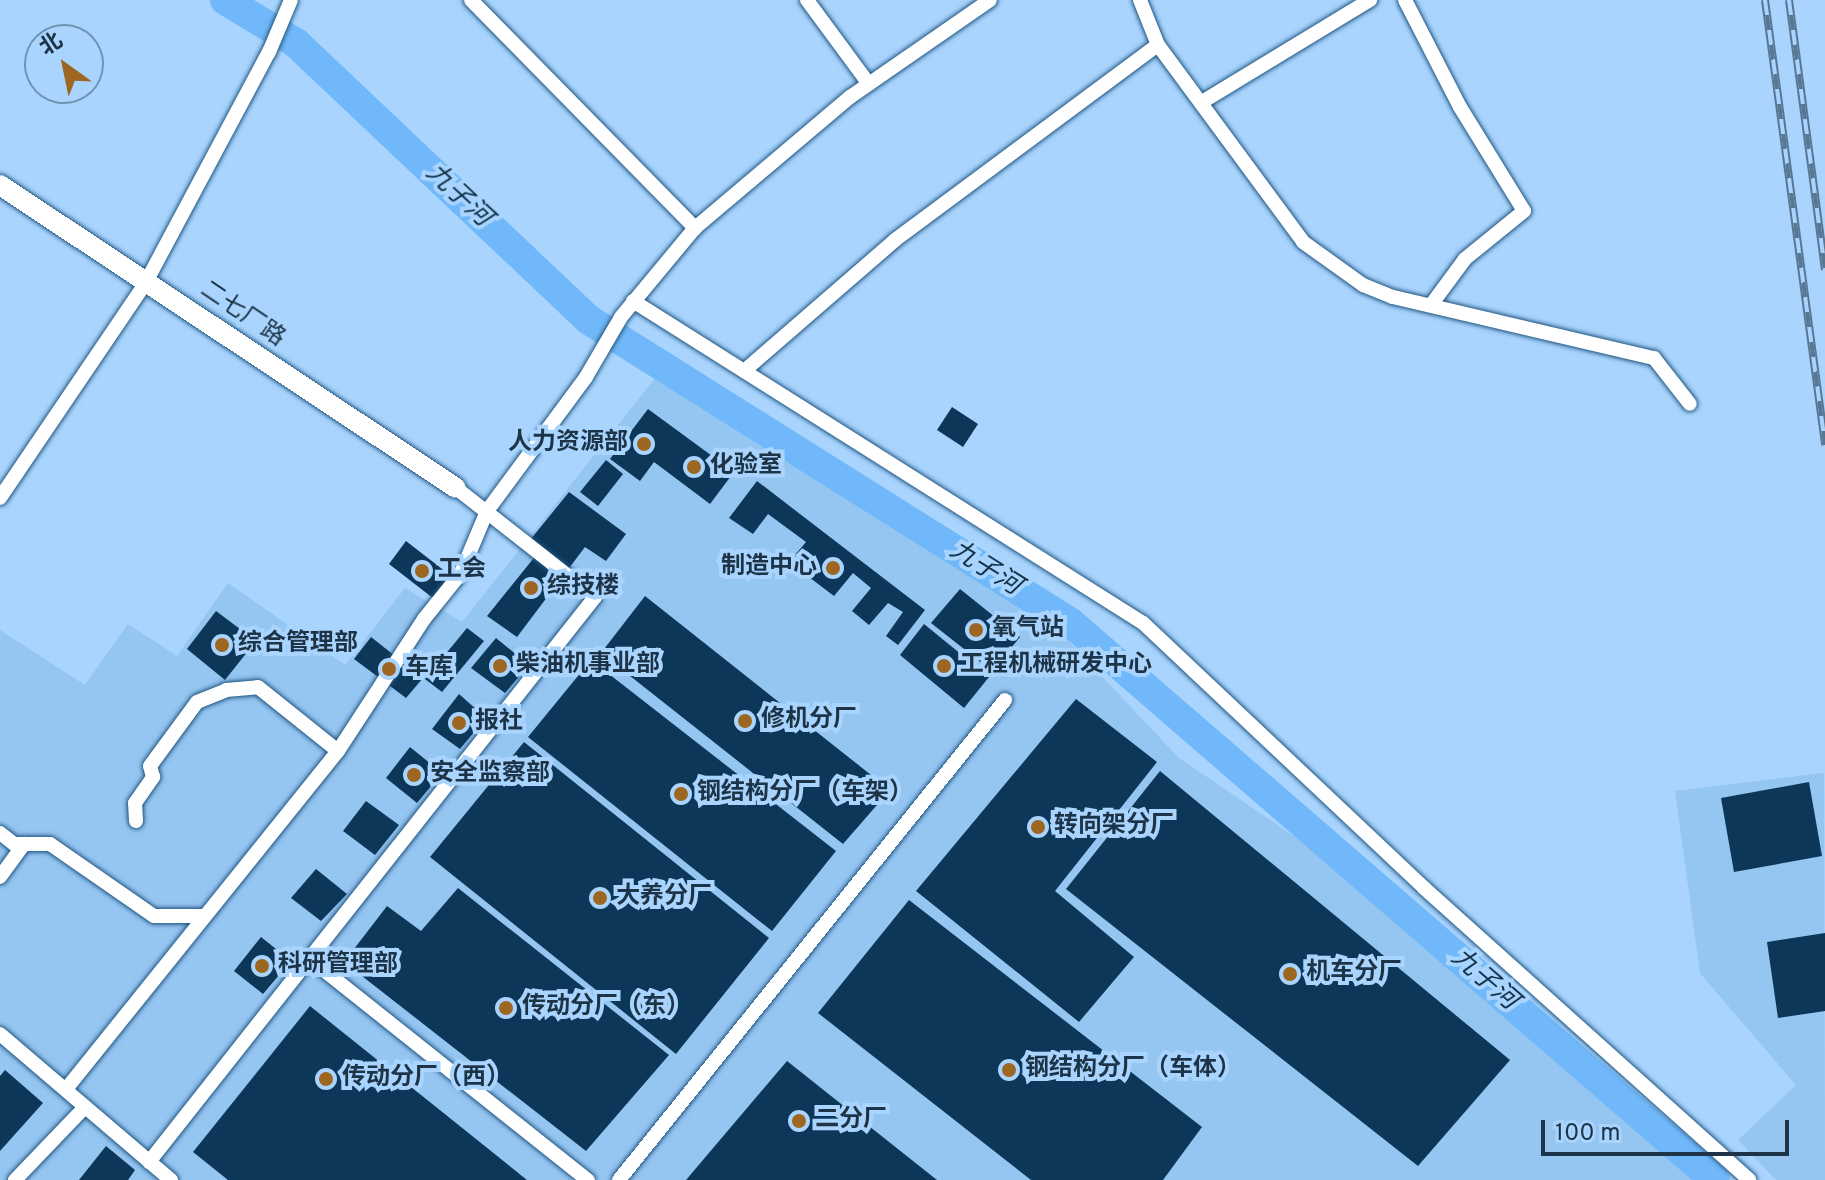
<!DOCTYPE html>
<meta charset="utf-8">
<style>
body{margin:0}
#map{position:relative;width:1825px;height:1180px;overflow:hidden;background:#a8d4fd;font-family:Overpass,"Noto Sans SC",sans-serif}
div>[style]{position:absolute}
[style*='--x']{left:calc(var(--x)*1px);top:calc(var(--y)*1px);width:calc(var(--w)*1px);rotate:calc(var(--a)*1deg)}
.built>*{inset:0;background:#95c5f1}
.river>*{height:30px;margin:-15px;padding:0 15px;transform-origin:15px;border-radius:15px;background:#70b8f9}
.building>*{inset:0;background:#0d3758}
.roads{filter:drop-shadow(0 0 2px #205682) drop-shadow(0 0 2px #205682)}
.street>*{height:14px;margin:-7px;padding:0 7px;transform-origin:7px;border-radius:7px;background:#fff}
.secondary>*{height:20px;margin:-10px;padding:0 10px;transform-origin:10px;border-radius:10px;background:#fff}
.rail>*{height:8px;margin-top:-4px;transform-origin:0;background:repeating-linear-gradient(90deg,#a8d4fd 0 15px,#587794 0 30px);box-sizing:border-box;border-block:2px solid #587794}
.dots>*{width:22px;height:22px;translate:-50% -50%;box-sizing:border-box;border:4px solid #a8d4fd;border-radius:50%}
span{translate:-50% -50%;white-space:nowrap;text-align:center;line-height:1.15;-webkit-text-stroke:8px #a8d4fd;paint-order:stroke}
.street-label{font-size:24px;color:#1d3347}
.poi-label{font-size:24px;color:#1d3347;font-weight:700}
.right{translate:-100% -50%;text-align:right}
.left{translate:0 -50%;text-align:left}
.water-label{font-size:26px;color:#13324c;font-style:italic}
.north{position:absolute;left:24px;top:24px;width:80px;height:80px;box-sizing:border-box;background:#a8d4fd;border:2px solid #7094b4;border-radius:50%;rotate:327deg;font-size:22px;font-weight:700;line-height:32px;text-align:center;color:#1d3347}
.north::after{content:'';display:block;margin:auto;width:28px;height:36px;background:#9d6621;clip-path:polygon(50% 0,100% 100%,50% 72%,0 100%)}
.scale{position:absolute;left:1541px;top:1120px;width:248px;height:36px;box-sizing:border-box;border:4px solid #1d3347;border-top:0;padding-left:10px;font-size:24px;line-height:28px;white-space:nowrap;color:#1d3347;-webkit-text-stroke:6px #a8d4fd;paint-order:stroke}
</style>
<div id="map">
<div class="built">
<i style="clip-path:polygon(660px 372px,1061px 633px,1179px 758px,1323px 856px,1696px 1180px,0 1180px,0 630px,85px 685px,128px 624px,177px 656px,228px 583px,345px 665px,405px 588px,462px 622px)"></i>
<i style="clip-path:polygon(1824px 773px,1825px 1180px,1776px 1180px,1738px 1140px,1796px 1085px,1700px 973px,1675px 791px)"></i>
</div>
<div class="river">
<i style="--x:225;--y:0;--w:83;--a:31.2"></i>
<i style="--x:296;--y:43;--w:403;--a:43.4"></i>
<i style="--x:589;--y:320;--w:569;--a:32.15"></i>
<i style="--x:1071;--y:623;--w:851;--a:40.86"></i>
</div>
<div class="building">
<i style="clip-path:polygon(952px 407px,978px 424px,963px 447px,937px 430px)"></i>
<i style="clip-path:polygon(648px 409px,734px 472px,710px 504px,654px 462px,640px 481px,610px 459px)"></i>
<i style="clip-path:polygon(606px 460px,623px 474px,598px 506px,580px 492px)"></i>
<i style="clip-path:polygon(757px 481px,925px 610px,898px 645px,886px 636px,903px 612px,888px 603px,869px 625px,852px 611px,871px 588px,853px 573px,834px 596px,789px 562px,806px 542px,768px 514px,753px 534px,729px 518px)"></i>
<i style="clip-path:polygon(569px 492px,626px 534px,606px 561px,585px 547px,517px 637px,487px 616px,537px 554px,526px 545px)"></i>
<i style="clip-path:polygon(406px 541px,455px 579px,438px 602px,389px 564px)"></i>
<i style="clip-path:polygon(960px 589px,1020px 637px,992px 671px,931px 623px)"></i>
<i style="clip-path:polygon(645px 596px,890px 790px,843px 844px,601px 653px)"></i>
<i style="clip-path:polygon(216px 611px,256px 641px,225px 680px,187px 649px)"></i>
<i style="clip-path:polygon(924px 624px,989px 677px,964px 708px,900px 655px)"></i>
<i style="clip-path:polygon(467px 628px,484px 641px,442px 692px,425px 679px)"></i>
<i style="clip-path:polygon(371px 637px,423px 678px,406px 698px,354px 659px)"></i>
<i style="clip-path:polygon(496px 638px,529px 665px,505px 693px,471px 668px)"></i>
<i style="clip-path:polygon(591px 660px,836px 851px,772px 931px,528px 737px)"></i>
<i style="clip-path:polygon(459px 694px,486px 718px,460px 749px,432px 729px)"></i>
<i style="clip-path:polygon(1076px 699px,1157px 762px,1055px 891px,1134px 957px,1079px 1022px,916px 891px)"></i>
<i style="clip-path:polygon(524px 742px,769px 938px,676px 1054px,430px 857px)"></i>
<i style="clip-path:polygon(410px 747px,442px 773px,417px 803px,386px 778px)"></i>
<i style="clip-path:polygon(1160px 771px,1510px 1060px,1418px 1166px,1066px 889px)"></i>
<i style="clip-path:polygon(1809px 782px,1822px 856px,1734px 872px,1721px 798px)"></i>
<i style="clip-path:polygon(366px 801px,399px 825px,375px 855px,343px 831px)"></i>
<i style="clip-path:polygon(316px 869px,347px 894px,321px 921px,291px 898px)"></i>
<i style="clip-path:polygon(458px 888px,669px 1055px,586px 1151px,344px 962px,387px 906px,421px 931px)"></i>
<i style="clip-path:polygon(909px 900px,1202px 1127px,1163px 1180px,1031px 1180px,818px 1013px)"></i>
<i style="clip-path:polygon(1825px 933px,1825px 1011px,1778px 1018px,1767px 942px)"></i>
<i style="clip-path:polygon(261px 937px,291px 961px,263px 994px,234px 971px)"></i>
<i style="clip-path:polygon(310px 1006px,527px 1180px,228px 1180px,193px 1152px)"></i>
<i style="clip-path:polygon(787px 1061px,937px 1180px,686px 1180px)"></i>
<i style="clip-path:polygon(5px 1070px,43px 1103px,0 1151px,0 1076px)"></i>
<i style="clip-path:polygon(106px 1146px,135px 1170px,128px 1180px,79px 1180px)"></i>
</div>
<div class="roads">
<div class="street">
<i style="--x:471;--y:0;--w:320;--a:45.5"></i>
<i style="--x:807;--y:0;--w:104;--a:53.6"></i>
<i style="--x:1140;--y:0;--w:48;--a:68.2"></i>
<i style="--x:1158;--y:45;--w:245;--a:53.6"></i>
<i style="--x:1303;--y:242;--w:74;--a:35.6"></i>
<i style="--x:1363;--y:285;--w:32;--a:22"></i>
<i style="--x:1393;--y:297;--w:268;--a:13.2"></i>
<i style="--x:1654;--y:358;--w:58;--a:52"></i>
<i style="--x:1405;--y:0;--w:120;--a:62.8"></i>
<i style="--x:1460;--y:107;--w:122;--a:58.4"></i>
<i style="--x:1524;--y:211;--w:76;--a:140.9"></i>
<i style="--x:1465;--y:259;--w:57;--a:126.5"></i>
<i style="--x:1202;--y:102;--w:197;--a:-31.3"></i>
<i style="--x:633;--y:301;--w:603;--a:32.27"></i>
<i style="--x:1143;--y:623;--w:386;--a:43.3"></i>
<i style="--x:1424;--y:888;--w:437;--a:41.9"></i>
<i style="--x:744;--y:371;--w:200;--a:-40.9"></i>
<i style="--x:895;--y:240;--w:327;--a:-36.6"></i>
<i style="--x:0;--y:498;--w:261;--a:-55.9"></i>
<i style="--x:146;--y:282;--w:261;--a:-61.9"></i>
<i style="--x:269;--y:52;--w:56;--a:-67.1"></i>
<i style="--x:136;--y:821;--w:18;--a:-93"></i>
<i style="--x:135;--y:803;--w:32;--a:-55"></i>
<i style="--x:153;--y:777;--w:11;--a:-105"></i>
<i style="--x:150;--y:766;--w:79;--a:-53.7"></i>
<i style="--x:197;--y:702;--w:31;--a:-22"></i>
<i style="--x:226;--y:690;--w:32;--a:-5"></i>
<i style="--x:258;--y:687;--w:102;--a:38.7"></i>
<i style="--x:0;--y:833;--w:18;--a:38"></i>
<i style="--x:14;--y:844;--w:36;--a:0"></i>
<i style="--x:50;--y:844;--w:126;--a:34.7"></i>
<i style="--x:154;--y:916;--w:49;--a:0"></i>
<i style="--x:0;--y:877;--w:41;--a:-54"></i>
<i style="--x:311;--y:960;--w:354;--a:38.5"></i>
<i style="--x:0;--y:1034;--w:225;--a:40.5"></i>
<i style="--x:67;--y:1088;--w:432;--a:-51.2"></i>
<i style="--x:338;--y:751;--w:158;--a:-56.9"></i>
<i style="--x:424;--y:619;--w:59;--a:-51.2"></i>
<i style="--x:461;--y:573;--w:67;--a:-67.2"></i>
<i style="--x:487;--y:511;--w:167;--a:-53.5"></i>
<i style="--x:586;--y:377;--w:69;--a:-59.7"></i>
<i style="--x:621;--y:317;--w:116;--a:-50.3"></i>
<i style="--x:695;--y:228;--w:203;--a:-40.2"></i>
<i style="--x:850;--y:97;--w:170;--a:-34.7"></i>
<i style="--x:149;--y:1162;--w:720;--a:-51.71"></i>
<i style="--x:595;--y:597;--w:177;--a:-141.9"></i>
<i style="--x:15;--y:1180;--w:98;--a:-46.2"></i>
<i style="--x:619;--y:1180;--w:616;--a:-51.19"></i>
</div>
<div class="secondary">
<i style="--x:0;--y:185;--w:547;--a:33.6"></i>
</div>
</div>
<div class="rail">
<i style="--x:1765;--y:0;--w:449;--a:82.3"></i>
<i style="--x:1789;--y:0;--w:272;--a:82.4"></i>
</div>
<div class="dots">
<i style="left:644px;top:444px;background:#9d6621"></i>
<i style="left:694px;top:467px;background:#9d6621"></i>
<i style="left:833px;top:568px;background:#9d6621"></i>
<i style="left:422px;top:571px;background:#9d6621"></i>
<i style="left:531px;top:588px;background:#9d6621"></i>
<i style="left:976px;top:630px;background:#9d6621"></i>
<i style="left:222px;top:645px;background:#9d6621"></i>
<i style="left:500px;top:666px;background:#9d6621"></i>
<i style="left:944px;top:666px;background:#9d6621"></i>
<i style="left:389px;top:669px;background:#9d6621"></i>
<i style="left:745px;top:721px;background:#9d6621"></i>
<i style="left:459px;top:723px;background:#9d6621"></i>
<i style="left:414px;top:775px;background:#9d6621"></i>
<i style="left:681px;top:794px;background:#9d6621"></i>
<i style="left:1038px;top:827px;background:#9d6621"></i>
<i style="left:600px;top:898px;background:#9d6621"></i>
<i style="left:262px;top:966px;background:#9d6621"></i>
<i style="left:1290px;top:974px;background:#9d6621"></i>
<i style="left:506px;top:1008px;background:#9d6621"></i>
<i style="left:1009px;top:1070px;background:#9d6621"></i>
<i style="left:326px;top:1079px;background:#9d6621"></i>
<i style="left:799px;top:1121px;background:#9d6621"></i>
</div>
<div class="street-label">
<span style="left:242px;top:315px;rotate:34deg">二七厂路</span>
</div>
<div class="poi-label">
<span class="right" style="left:628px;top:444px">人力资源部</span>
<span class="left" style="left:710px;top:467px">化验室</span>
<span class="right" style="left:817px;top:568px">制造中心</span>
<span class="left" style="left:438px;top:571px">工会</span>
<span class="left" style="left:547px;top:588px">综技楼</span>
<span class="left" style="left:992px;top:630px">氧气站</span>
<span class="left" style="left:238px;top:645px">综合管理部</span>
<span class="left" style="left:516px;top:666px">柴油机事业部</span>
<span class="left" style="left:960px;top:666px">工程机械研发中心</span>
<span class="left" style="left:405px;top:669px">车库</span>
<span class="left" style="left:761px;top:721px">修机分厂</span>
<span class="left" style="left:475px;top:723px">报社</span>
<span class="left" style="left:430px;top:775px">安全监察部</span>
<span class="left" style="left:697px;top:794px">钢结构分厂（车架）</span>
<span class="left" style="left:1054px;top:827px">转向架分厂</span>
<span class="left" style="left:616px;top:898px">大养分厂</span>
<span class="left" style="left:278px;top:966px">科研管理部</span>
<span class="left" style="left:1306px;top:974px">机车分厂</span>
<span class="left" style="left:522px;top:1008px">传动分厂（东）</span>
<span class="left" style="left:1025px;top:1070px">钢结构分厂（车体）</span>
<span class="left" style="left:342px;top:1079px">传动分厂（西）</span>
<span class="left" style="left:815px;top:1121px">二分厂</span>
</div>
<div class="water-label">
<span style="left:458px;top:196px;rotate:43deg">九子河</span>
<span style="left:985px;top:569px;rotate:32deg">九子河</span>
<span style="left:1484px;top:980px;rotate:41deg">九子河</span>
</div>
<div class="north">北</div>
<div class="scale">100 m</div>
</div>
